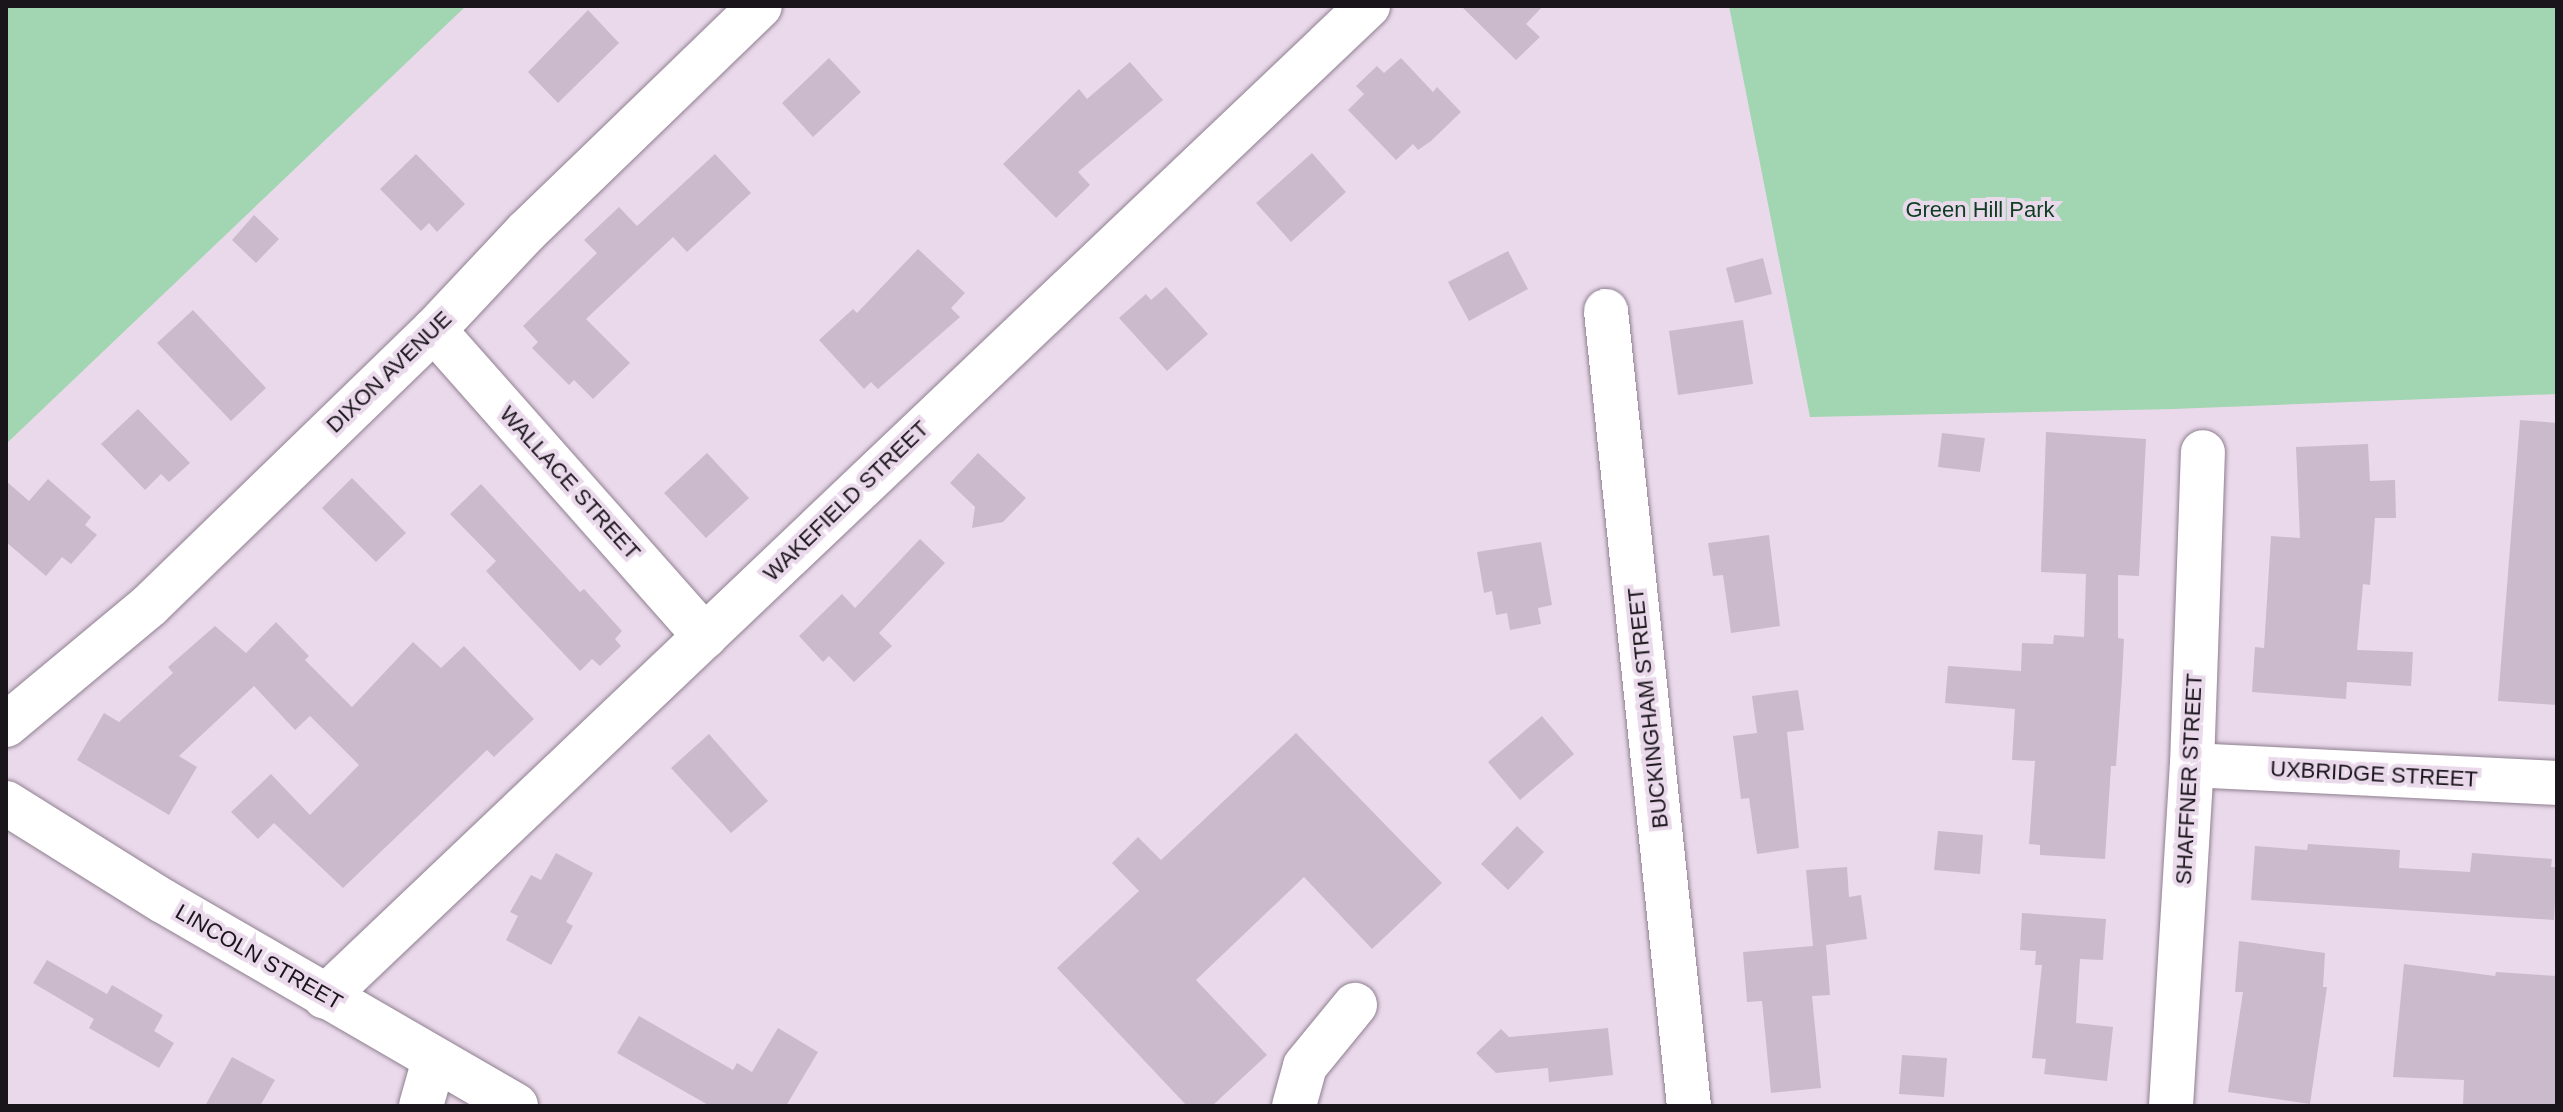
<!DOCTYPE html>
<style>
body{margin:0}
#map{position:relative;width:2563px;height:1112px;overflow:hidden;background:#ead9eb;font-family:Helvetica,sans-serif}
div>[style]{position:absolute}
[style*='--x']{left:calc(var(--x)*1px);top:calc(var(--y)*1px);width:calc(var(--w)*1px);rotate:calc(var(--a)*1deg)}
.green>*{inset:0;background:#a2d5b1}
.building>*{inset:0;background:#cbbacc}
.roads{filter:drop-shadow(0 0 2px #8f8090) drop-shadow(0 0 2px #8f8090)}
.street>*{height:44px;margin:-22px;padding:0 22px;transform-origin:22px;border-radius:22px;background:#fff}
.secondary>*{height:44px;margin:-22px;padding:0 22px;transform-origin:22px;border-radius:22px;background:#fff}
span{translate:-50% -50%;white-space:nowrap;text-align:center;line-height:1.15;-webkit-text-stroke:8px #ead9eb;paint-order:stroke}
.park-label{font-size:22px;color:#0d3e22}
.street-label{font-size:22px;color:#1a151b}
.frame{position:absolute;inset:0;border:8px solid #1a151b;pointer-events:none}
</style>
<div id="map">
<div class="green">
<i style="clip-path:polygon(6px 6px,466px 6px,6px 444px)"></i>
<i style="clip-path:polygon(1729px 6px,2557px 6px,2557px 394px,2173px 409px,1810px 417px)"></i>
</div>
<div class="building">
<i style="clip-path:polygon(1461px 6px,1543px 6px,1526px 24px,1540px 37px,1516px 60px)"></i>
<i style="clip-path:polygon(588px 10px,619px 43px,558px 103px,528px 72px)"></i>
<i style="clip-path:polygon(829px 58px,861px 92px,813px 137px,782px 103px)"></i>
<i style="clip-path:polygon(1401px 58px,1433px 92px,1437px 87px,1461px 112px,1431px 141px,1418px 150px,1413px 144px,1396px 160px,1348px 110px,1364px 94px,1356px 86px,1377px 66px,1384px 73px)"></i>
<i style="clip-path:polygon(1130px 62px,1163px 100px,1078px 172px,1090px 185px,1056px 218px,1003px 164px,1079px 89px,1087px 99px)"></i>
<i style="clip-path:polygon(1312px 153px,1346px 192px,1291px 242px,1256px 203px)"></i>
<i style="clip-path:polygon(416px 154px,465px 204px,437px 232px,429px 223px,421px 231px,380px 189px)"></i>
<i style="clip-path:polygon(715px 154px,751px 193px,687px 252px,673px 237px,586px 319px,630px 363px,593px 399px,574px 380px,569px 385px,532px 348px,538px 342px,523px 326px,597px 253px,584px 240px,619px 207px,637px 226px)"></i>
<i style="clip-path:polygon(254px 215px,279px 239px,256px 263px,232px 240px)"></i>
<i style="clip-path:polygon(918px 249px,965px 293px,951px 308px,960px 317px,878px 389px,871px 382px,864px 389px,819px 340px,853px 309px,857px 313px)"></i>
<i style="clip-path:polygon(1508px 251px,1528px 289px,1469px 321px,1448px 282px)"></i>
<i style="clip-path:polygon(1763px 258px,1772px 294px,1735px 303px,1726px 268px)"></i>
<i style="clip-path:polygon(1166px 287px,1208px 334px,1167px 371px,1119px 318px,1146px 294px,1151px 300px)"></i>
<i style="clip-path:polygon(193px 310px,266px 388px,231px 421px,157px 343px)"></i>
<i style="clip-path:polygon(1743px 320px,1753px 384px,1678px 395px,1669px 331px)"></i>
<i style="clip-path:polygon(138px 409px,190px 463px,169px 482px,161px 474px,145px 490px,101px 444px)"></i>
<i style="clip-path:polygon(2520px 420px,2557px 423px,2557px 705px,2498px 701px)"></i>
<i style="clip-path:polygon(2046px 432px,2146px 439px,2139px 576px,2118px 575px,2118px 638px,2124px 639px,2122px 679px,2116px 766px,2111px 766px,2105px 859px,2040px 855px,2040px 845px,2029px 844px,2035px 761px,2012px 760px,2015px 709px,1945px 703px,1948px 666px,2021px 671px,2022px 643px,2053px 644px,2054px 635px,2084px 637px,2086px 574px,2041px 572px)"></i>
<i style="clip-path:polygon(1942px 433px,1985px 438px,1980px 472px,1938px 467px)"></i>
<i style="clip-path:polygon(2368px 444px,2370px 481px,2395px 480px,2396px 518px,2375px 518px,2370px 585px,2363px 584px,2357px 650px,2413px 652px,2411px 686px,2347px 682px,2346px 699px,2252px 692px,2255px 647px,2264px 648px,2271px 536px,2300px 538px,2296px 447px)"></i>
<i style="clip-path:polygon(707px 453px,749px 498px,706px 538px,664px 493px)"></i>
<i style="clip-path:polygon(978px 453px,1026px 498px,1003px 522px,972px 528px,975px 507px,950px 483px)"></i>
<i style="clip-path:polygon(352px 478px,406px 533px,376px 562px,322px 508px)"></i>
<i style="clip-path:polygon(48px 479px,91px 517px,85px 525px,97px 535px,71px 564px,62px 557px,46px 576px,6px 542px,6px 481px,29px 501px)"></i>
<i style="clip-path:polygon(481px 484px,580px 592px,584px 589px,622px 631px,615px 639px,621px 646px,600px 666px,592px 659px,580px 671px,486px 571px,496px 561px,450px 514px)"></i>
<i style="clip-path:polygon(1769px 535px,1780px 626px,1731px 633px,1723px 575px,1713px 576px,1708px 543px)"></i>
<i style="clip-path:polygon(920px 539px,945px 563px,879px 633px,892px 646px,854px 682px,829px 656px,823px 662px,799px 636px,842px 594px,855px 608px)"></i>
<i style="clip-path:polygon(1541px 542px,1552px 605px,1538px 608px,1541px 624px,1510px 630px,1507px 613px,1496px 615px,1492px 591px,1484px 593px,1477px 552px)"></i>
<i style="clip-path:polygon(276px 622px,309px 656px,305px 660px,352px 707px,413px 642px,441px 668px,464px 646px,534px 719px,494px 757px,487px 750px,343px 888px,274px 823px,258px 839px,231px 812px,271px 774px,310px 815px,359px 765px,310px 716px,295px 730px,254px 686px,179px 756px,197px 767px,169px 815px,77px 760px,104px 713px,119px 722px,173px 673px,168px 667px,215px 626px,246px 653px)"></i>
<i style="clip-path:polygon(1798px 690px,1804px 730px,1787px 732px,1799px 848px,1757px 854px,1749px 798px,1741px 799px,1733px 736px,1757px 733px,1752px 696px)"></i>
<i style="clip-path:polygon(1542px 716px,1574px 754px,1520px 800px,1488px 762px)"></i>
<i style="clip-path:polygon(1296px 733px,1442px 883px,1372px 949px,1304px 877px,1196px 980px,1267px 1055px,1212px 1106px,1187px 1106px,1057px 968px,1139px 891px,1112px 863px,1138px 837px,1161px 860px)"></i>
<i style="clip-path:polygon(709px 734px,768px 801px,731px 833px,671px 768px)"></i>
<i style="clip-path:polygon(1517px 826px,1544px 852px,1508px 890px,1481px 864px)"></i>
<i style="clip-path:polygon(1938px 831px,1983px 835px,1980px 874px,1934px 870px)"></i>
<i style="clip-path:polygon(2308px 844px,2400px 850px,2399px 868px,2470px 872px,2472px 853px,2552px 859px,2551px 867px,2557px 867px,2554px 920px,2251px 900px,2255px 846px,2307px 850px)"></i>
<i style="clip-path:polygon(556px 853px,593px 873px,566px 922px,573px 926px,551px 965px,506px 940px,518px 916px,510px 912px,531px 875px,541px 880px)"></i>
<i style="clip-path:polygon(1847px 867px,1849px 897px,1861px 895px,1867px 939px,1826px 945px,1830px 995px,1812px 996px,1821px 1088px,1771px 1093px,1762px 1001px,1747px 1002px,1743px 952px,1813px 946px,1806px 870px)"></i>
<i style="clip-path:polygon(2022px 913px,2106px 919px,2103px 960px,2080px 959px,2076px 1023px,2113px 1027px,2107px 1081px,2044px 1074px,2046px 1059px,2032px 1058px,2042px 965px,2035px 965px,2036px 951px,2020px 950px)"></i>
<i style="clip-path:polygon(2239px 941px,2325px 953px,2323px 987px,2327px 987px,2310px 1104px,2228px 1092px,2243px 992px,2235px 992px)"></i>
<i style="clip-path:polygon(47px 960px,107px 994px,112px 985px,163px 1015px,154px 1031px,174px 1043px,159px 1068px,89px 1028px,94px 1019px,33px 983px)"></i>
<i style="clip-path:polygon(2404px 964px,2495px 976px,2496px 972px,2557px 976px,2557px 1106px,2463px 1106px,2464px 1080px,2393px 1077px)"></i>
<i style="clip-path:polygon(639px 1016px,733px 1070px,737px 1063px,752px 1072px,778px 1028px,818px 1052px,786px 1106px,710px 1106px,617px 1053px)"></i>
<i style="clip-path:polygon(1608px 1028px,1613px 1075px,1549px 1082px,1548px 1068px,1496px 1073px,1476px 1053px,1501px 1029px,1509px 1037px)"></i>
<i style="clip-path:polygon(1902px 1055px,1947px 1058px,1944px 1097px,1899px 1094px)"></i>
<i style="clip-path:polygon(232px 1057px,275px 1080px,260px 1106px,205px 1106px)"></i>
</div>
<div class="roads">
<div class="street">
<i style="--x:1606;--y:311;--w:799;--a:84.04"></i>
<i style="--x:434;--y:330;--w:409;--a:48.5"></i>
<i style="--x:6;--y:725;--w:187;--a:-39.8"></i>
<i style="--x:150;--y:605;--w:395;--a:-44.1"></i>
<i style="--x:434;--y:330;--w:134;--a:-46.8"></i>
<i style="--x:526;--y:232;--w:325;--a:-44"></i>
<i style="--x:2192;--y:765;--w:365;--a:2.8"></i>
<i style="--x:325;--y:997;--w:1439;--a:-43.54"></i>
<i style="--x:421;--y:1106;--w:48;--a:-74.2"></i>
<i style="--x:1294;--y:1106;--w:41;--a:-74.6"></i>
<i style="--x:1305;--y:1066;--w:79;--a:-50.7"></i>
<i style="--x:2171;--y:1106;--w:342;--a:-86.5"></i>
<i style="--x:2192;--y:765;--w:313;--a:-88"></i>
</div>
<div class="secondary">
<i style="--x:6;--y:803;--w:185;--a:32"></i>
<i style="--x:163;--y:901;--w:408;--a:30.1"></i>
</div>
</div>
<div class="park-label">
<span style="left:1980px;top:210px">Green Hill Park</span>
</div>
<div class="street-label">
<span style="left:389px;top:372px;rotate:-44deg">DIXON AVENUE</span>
<span style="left:570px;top:483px;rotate:48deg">WALLACE STREET</span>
<span style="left:846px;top:501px;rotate:-44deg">WAKEFIELD STREET</span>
<span style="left:1648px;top:708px;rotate:-96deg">BUCKINGHAM STREET</span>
<span style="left:2374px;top:774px;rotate:3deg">UXBRIDGE STREET</span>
<span style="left:2189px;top:779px;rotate:-87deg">SHAFFNER STREET</span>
<span style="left:259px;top:957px;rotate:30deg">LINCOLN STREET</span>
</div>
<div class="frame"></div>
</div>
